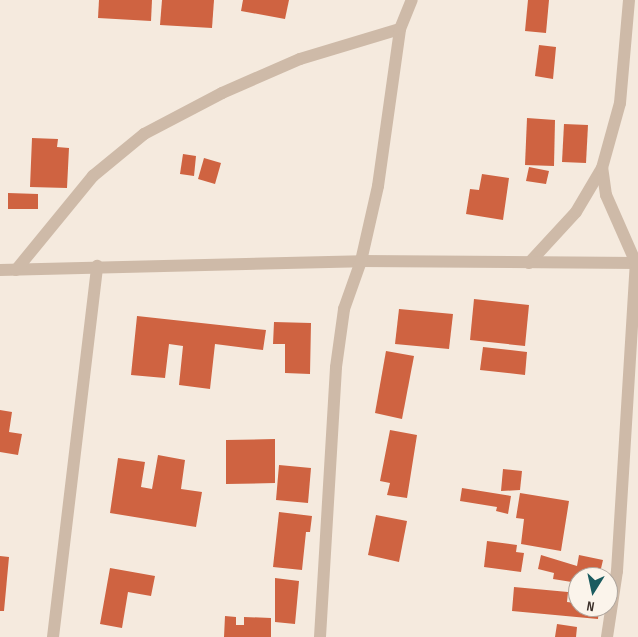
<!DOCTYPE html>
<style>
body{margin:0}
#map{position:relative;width:638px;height:637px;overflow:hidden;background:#f5eade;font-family:"Sofia Sans Condensed",sans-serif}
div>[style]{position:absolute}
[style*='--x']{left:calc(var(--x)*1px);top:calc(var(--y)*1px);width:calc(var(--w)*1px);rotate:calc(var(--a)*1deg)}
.building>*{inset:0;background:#cf6341}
.street>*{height:12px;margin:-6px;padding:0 6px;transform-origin:6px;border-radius:6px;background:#cebaa8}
span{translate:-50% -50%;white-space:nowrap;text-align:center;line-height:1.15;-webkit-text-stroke:4px #fbf4eb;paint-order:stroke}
.north{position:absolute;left:568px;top:567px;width:50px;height:50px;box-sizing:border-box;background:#fbf4eb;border:1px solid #aea59d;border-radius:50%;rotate:190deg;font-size:14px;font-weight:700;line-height:20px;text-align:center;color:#3b2f29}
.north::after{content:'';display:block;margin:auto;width:18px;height:22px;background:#1b5c60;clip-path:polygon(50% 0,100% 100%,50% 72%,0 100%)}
</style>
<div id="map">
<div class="building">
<i style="clip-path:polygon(99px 0,152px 0,151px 21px,98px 18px)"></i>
<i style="clip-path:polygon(162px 0,214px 0,212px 28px,160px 25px)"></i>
<i style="clip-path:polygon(243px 0,289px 0,285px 19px,241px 11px)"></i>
<i style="clip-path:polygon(528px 0,549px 0,546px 33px,525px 31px)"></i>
<i style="clip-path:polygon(539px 45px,556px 47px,553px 79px,535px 76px)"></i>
<i style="clip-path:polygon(527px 118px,555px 120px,554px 166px,525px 165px)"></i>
<i style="clip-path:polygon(564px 124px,588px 125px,586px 163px,562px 162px)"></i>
<i style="clip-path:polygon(32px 138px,58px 139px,57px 147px,69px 148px,67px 188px,30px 187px)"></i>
<i style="clip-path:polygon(183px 154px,196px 156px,194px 176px,180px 174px)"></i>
<i style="clip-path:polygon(204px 158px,221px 163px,215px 184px,198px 179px)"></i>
<i style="clip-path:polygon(529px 167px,549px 171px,546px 184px,526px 181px)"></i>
<i style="clip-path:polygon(482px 174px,509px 178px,503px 220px,466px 214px,470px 189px,479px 190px)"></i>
<i style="clip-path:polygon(8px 193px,38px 194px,38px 209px,8px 209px)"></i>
<i style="clip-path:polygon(474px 299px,529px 305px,525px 346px,470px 340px)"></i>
<i style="clip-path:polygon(399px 309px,453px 314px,449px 349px,395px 344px)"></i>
<i style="clip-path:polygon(137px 316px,266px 330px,263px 350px,215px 344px,210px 389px,179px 385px,183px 346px,169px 344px,165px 378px,131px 375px)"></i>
<i style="clip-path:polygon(274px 322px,311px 323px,310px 374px,285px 373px,285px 344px,273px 344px)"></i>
<i style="clip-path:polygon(483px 347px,527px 352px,525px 375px,480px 370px)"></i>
<i style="clip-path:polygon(386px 351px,414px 356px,402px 419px,375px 413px)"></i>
<i style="clip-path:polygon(0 410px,12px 412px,9px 432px,22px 434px,18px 455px,0 452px)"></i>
<i style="clip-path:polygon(390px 430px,417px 435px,407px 498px,387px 495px,390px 483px,380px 481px)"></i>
<i style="clip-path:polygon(275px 439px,275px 483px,226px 484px,226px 440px)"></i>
<i style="clip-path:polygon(158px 455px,185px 460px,181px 489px,202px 492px,196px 527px,110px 513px,118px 458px,145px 462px,141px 487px,152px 489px)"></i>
<i style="clip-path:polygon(279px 465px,311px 468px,308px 503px,276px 500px)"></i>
<i style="clip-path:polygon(503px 469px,522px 471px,520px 490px,501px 491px)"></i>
<i style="clip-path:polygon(462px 488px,511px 496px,508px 514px,496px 511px,497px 507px,460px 501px)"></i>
<i style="clip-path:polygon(520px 493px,569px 501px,561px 551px,521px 544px,524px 519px,516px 518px)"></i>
<i style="clip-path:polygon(279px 512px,312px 516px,310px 532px,306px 532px,302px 570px,273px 567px)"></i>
<i style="clip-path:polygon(376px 515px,407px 521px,399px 562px,368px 555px)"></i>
<i style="clip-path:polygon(487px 541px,517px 545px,516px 552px,524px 553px,521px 572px,484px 567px)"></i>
<i style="clip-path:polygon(541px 555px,577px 566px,579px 555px,603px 560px,599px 577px,578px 577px,578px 583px,553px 579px,554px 573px,538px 569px)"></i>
<i style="clip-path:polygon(0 556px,9px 557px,4px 611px,0 611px)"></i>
<i style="clip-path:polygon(110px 568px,155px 576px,151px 596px,128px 592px,122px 628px,100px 624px)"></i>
<i style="clip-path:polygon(275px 578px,299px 581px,295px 624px,275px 622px)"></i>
<i style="clip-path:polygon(514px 587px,568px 592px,567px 602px,576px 603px,578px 598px,578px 607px,599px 607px,598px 619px,512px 611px)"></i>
<i style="clip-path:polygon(225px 616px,236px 617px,236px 625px,244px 625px,244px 617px,271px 618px,271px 637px,224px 637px)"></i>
<i style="clip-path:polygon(557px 624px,577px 627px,576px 637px,555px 637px)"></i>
</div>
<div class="street">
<i style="--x:529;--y:263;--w:69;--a:-47.3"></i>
<i style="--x:576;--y:212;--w:51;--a:-59.4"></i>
<i style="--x:0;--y:270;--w:361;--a:-1.4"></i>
<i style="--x:361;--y:261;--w:277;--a:0.4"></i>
<i style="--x:16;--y:270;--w:122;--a:-50.7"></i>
<i style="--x:93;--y:176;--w:66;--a:-39.5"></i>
<i style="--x:144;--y:134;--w:88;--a:-27.7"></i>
<i style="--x:222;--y:93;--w:85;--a:-23.6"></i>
<i style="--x:300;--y:59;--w:104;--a:-16.7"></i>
<i style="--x:53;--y:637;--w:374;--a:-83.2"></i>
<i style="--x:320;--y:637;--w:270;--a:-86.6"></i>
<i style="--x:336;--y:367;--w:59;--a:-82.1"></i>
<i style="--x:344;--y:309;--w:51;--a:-70.5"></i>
<i style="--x:361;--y:261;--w:77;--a:-77.2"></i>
<i style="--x:378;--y:186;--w:159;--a:-82"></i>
<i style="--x:400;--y:29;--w:31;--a:-68"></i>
<i style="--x:607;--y:637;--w:67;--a:-81.4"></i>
<i style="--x:617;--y:571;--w:309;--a:-86.5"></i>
<i style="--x:636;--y:263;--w:74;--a:-113.8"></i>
<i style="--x:606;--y:195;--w:27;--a:-98"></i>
<i style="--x:602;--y:168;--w:67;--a:-74.5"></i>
<i style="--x:620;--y:103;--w:103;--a:-85"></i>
</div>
<div class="north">N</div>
</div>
